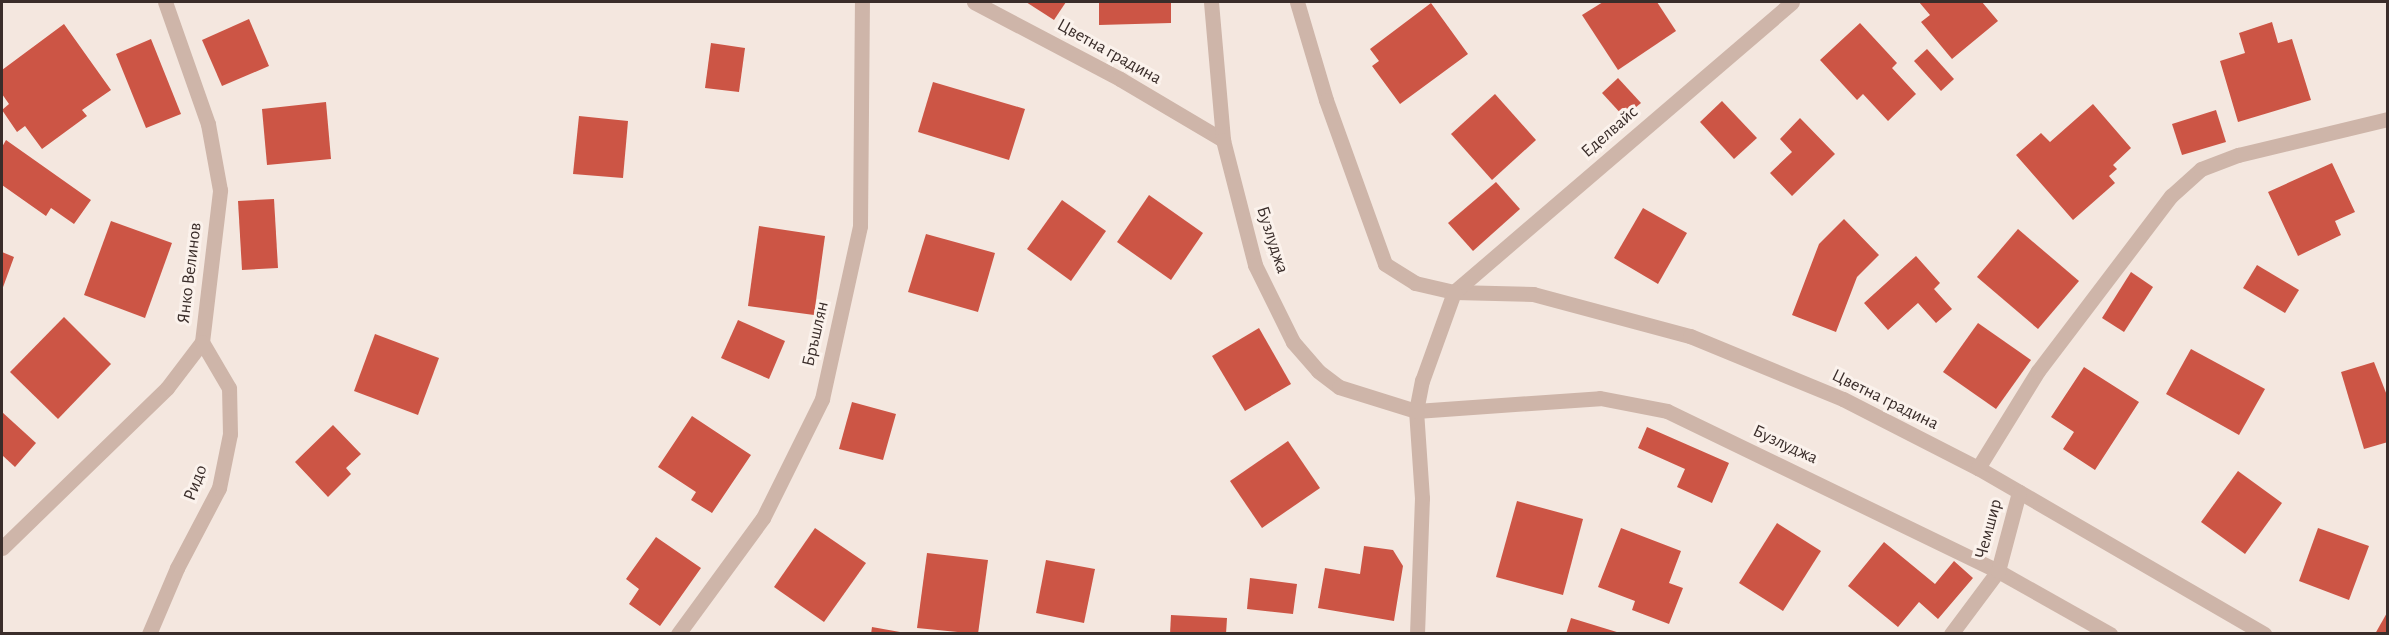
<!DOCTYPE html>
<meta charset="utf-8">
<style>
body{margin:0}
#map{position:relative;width:2389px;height:635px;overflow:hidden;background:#f4e7df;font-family:"Alegreya Sans",sans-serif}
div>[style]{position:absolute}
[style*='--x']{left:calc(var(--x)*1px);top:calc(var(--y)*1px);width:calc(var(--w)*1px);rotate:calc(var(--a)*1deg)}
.building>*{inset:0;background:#cc5545}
.street>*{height:15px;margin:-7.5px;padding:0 7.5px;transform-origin:7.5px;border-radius:7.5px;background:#ceb5a9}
span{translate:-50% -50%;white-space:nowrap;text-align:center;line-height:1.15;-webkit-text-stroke:6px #fbf2ec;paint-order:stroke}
.street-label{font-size:18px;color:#3a2d2a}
.frame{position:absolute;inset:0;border:3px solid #3a2d2a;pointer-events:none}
</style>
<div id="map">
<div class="building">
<i style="clip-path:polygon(1026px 2px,1066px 2px,1054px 20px)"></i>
<i style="clip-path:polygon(1099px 2px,1171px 2px,1171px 23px,1099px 25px)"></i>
<i style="clip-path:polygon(1603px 2px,1657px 2px,1676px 31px,1618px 70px,1582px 15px)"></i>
<i style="clip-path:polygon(1919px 2px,1982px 2px,1998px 21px,1952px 59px,1921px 22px,1930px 15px)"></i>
<i style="clip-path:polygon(1431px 3px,1468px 54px,1400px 104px,1372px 66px,1379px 61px,1370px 49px)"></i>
<i style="clip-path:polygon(249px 19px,269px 66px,222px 86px,202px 40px)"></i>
<i style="clip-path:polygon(2272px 22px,2278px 43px,2292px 39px,2311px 100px,2238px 122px,2220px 61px,2245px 53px,2239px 33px)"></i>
<i style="clip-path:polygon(1860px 23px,1897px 63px,1892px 68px,1916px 94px,1888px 121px,1863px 94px,1857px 100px,1820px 60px)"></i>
<i style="clip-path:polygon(64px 24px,111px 90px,82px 110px,87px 116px,42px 149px,25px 126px,17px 132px,2px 110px,9px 104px,2px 94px,2px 70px)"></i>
<i style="clip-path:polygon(151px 39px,181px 114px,146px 128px,116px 54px)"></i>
<i style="clip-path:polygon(711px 43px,745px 48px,739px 92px,705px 88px)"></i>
<i style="clip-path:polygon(1927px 49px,1954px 79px,1941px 91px,1914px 61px)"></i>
<i style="clip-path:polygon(1618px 78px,1641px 103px,1624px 117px,1602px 93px)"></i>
<i style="clip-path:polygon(933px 82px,1025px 109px,1009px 160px,918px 132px)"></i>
<i style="clip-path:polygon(1495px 94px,1536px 140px,1492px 180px,1451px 134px)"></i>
<i style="clip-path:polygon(1722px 101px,1757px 138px,1734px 159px,1700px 122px)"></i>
<i style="clip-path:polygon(326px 102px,331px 159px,267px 165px,262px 109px)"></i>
<i style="clip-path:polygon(2093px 104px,2131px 148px,2113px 165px,2117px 169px,2109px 176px,2115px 183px,2073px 220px,2016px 155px,2041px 133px,2050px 142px)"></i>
<i style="clip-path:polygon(2216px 110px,2226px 142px,2182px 155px,2172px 124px)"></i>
<i style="clip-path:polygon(579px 116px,628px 121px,623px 178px,573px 174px)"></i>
<i style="clip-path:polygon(1800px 118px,1835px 154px,1792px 196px,1770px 173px,1792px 152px,1780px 139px)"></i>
<i style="clip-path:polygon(6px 140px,91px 200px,74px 224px,51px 208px,46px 216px,2px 185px,2px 147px)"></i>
<i style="clip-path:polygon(2332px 163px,2355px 212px,2335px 221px,2341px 235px,2298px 256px,2268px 192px)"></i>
<i style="clip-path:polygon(1496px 182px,1520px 209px,1473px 251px,1448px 223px)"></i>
<i style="clip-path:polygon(1149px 195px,1203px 233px,1171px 280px,1117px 242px)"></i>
<i style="clip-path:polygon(274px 199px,278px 268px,242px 270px,238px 201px)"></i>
<i style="clip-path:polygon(1062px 200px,1106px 231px,1071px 281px,1027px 249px)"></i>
<i style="clip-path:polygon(1643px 208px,1687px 233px,1658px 284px,1614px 258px)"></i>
<i style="clip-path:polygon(1844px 219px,1879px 255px,1857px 277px,1836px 332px,1792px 315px,1819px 244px)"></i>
<i style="clip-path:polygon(111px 221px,172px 243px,145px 318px,84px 295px)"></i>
<i style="clip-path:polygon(759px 226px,825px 236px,814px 315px,748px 306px)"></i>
<i style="clip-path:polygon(2018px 229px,2079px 281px,2038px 329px,1977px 277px)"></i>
<i style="clip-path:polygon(926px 234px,995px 253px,978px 312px,908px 292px)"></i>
<i style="clip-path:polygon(2px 252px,14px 257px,2px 290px)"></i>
<i style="clip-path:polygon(1916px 256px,1940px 283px,1934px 289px,1952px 309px,1936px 323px,1918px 303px,1888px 330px,1864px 303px)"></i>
<i style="clip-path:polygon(2257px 265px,2299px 290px,2285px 313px,2243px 288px)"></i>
<i style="clip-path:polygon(2131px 272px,2153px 287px,2124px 332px,2102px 318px)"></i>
<i style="clip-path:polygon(64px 317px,111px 364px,58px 419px,10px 372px)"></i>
<i style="clip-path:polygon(738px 320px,785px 341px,769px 379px,721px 358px)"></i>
<i style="clip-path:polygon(1978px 323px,2031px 360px,1996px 409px,1943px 372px)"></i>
<i style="clip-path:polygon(1259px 328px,1291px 384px,1245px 411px,1212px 356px)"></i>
<i style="clip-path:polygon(375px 334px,439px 358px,418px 415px,354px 391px)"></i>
<i style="clip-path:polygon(2191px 349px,2265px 389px,2239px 435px,2166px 394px)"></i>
<i style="clip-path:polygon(2374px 362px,2388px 398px,2388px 442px,2364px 449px,2341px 372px)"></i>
<i style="clip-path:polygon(2084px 367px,2139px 402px,2095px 470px,2063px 449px,2074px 432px,2051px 417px)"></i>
<i style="clip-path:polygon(852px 402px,896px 414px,883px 460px,839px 449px)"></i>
<i style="clip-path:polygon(2px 412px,36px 443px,15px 467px,2px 455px)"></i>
<i style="clip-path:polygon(692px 416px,751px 455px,712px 513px,691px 500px,696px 492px,658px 467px)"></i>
<i style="clip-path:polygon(333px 425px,361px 454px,346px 468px,351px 474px,328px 497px,295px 462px)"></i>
<i style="clip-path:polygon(1647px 427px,1729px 463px,1712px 503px,1677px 487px,1685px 469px,1638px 448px)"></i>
<i style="clip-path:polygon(1288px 441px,1320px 488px,1262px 528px,1230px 481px)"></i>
<i style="clip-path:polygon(2238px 471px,2282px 503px,2245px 554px,2201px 522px)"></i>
<i style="clip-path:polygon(1517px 501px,1583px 519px,1563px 595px,1496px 577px)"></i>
<i style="clip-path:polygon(1777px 523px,1821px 551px,1783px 611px,1739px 583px)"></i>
<i style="clip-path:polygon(815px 528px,866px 563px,824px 622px,774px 587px)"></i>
<i style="clip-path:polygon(1621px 528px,1681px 551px,1669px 583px,1683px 588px,1669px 624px,1632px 610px,1635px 601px,1598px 587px)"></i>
<i style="clip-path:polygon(2318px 528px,2369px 546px,2349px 600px,2299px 581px)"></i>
<i style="clip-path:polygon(656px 537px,701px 568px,660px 626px,629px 604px,639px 589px,626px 579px)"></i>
<i style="clip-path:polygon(1884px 542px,1935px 584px,1954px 561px,1973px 578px,1938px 619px,1919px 602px,1898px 627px,1848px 586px)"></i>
<i style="clip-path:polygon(1364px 546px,1393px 550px,1403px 566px,1394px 621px,1318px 608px,1325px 568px,1360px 574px)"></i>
<i style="clip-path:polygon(927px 553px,988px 560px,978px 634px,917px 628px)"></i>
<i style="clip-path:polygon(1046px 560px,1095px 569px,1084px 623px,1036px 613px)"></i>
<i style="clip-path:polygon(1250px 578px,1297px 584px,1293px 614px,1247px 609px)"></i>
<i style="clip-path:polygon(2388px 611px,2388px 634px,2375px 634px)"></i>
<i style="clip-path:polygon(1171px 615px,1227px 618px,1226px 634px,1170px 634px)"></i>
<i style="clip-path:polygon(1571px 618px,1620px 633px,1620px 634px,1566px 634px)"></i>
<i style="clip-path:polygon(872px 627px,900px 632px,900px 634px,871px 634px)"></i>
</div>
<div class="street">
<i style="--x:974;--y:2;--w:165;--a:27.8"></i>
<i style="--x:1120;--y:79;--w:120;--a:30.6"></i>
<i style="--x:1211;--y:2;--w:139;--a:85"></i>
<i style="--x:1223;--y:140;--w:129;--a:75.6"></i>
<i style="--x:1255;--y:265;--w:86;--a:63.7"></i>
<i style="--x:1293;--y:342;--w:38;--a:49"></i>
<i style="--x:1318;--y:371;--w:26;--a:37"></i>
<i style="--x:1339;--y:387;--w:81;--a:17.3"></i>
<i style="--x:1416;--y:411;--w:184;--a:-4"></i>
<i style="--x:1600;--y:398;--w:68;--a:11"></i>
<i style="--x:1667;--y:411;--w:368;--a:25.8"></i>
<i style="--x:1998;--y:571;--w:129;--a:29.4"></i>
<i style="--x:1297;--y:2;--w:102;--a:73.5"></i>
<i style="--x:1326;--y:100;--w:174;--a:70.2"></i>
<i style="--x:1385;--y:264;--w:36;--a:32"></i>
<i style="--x:1415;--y:283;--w:40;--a:13"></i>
<i style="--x:1454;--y:292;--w:79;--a:1.5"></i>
<i style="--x:1533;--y:294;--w:163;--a:15"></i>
<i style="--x:1690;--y:336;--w:165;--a:22.4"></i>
<i style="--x:1843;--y:399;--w:152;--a:27.1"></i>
<i style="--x:1978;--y:468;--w:331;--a:30.1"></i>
<i style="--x:1454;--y:292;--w:445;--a:-40.6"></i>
<i style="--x:1978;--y:468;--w:114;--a:-58.3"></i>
<i style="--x:2038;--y:371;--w:220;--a:-52.8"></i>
<i style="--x:2171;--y:196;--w:40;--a:-42"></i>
<i style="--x:2201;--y:169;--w:40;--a:-21"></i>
<i style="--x:2238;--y:155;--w:154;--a:-13.5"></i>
<i style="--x:2;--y:548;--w:230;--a:-44.1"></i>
<i style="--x:167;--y:388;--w:58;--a:-52.7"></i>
<i style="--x:202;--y:342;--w:153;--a:-83.2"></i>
<i style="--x:220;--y:190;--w:67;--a:-100.3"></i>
<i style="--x:208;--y:124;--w:129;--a:-109.4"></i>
<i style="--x:149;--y:634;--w:72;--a:-67"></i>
<i style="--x:177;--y:568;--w:90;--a:-62.3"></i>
<i style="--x:219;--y:488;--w:55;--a:-78.5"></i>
<i style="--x:230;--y:434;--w:46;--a:-91.2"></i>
<i style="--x:229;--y:388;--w:53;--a:-120.4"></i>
<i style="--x:678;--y:634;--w:144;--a:-53.8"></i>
<i style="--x:763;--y:518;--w:133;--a:-63.6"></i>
<i style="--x:822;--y:399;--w:177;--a:-77.6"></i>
<i style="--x:860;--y:226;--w:224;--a:-89.5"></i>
<i style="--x:1417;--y:634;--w:136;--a:-87.9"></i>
<i style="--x:1422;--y:498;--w:87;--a:-93.9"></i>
<i style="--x:1416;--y:411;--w:31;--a:-79"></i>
<i style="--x:1422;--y:381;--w:95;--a:-70.2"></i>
<i style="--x:1951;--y:634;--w:79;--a:-53.3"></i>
<i style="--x:1998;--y:571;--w:82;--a:-75.1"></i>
</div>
<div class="street-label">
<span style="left:1109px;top:52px;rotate:29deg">Цветна градина</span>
<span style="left:1610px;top:132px;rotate:-41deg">Еделвайс</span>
<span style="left:1272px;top:240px;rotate:72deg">Бузлуджа</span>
<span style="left:190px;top:273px;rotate:-83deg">Янко Велинов</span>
<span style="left:816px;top:334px;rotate:-77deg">Бръшлян</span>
<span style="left:1885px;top:400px;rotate:26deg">Цветна градина</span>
<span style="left:1785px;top:445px;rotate:25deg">Бузлуджа</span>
<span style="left:196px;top:483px;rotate:-69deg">Ридо</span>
<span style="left:1989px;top:529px;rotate:-75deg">Чемшир</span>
</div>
<div class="frame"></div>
</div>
